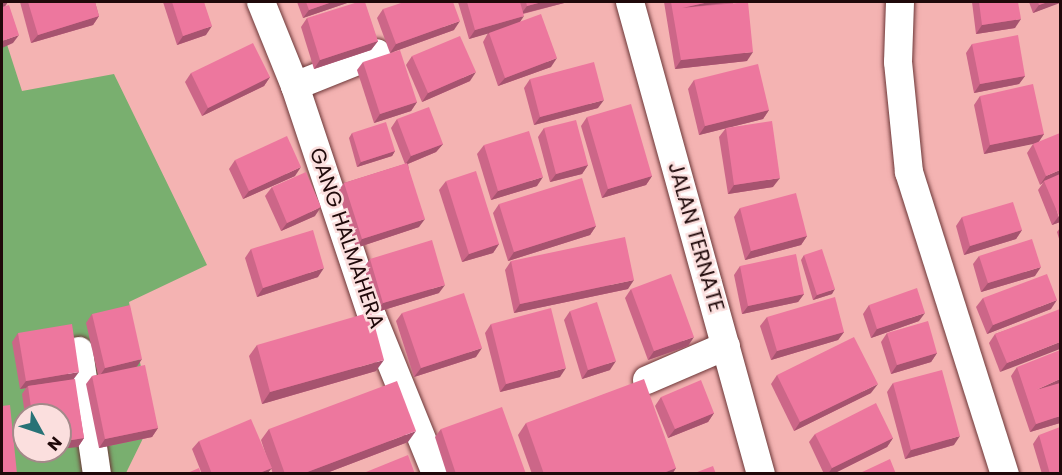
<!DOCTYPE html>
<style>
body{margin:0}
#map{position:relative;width:1062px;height:475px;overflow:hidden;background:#f4b3b2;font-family:Poppins,sans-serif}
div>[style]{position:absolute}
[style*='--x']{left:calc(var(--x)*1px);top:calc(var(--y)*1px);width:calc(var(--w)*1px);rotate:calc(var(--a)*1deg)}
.green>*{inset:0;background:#79af6f}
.roads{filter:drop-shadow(0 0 2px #6c3738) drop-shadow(0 0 2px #6c3738)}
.street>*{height:28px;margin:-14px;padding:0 14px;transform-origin:14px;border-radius:14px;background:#fff}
.wall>*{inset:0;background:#c68}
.shaded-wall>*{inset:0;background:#a6536f}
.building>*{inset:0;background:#ed779e}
span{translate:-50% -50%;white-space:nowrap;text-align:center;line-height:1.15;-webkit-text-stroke:5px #fbdfde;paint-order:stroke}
.street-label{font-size:21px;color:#1f090a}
.frame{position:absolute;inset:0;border:3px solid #1f090a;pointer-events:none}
.north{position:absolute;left:12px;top:403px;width:60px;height:60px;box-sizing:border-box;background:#fbdfde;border:2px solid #a38989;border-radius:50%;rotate:130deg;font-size:16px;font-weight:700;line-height:24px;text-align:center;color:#1f090a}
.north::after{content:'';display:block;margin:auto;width:21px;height:27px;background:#287276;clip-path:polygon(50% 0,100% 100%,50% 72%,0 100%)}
</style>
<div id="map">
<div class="green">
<i style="clip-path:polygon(evenodd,2px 29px,22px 91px,114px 74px,207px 265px,129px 302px,151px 422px,126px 473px,2px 473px,2px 29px,24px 415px,60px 415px,60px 451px,24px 451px,24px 415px)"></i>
</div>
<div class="roads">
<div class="street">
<i style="--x:261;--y:2;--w:91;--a:68"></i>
<i style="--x:295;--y:86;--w:243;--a:71.5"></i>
<i style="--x:372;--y:316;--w:170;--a:67.9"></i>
<i style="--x:630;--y:2;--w:490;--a:74.5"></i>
<i style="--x:900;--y:2;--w:60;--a:91.9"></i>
<i style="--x:898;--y:62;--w:111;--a:84.3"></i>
<i style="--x:909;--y:172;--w:317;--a:72.4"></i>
<i style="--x:295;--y:86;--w:88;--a:-21.9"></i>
<i style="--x:79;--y:351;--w:124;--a:81.7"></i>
<i style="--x:647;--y:380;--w:86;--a:-23.3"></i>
</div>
</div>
<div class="wall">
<i style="clip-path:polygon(20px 2px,95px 2px,99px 16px,93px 25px,31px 43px)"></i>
<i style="clip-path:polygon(163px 2px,204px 2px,206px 35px,177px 45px)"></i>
<i style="clip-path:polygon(297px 2px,350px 2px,303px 18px)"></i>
<i style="clip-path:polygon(458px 2px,568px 2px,523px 14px,520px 22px,551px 67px,498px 86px,483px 42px,488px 33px,469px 39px)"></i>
<i style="clip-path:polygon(664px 2px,734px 2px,733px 3px,747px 61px,675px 69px)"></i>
<i style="clip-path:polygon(972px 2px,1018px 2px,1015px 28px,976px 34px)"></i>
<i style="clip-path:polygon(1029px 2px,1060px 2px,1033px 13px)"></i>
<i style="clip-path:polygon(383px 9px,454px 30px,390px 53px,377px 18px)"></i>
<i style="clip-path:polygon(307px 18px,378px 41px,371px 50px,314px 69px,301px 27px)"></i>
<i style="clip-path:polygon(972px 44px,1025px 76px,1019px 84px,974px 93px,966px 53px)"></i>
<i style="clip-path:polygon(412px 56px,470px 81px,422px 102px,406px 65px)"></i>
<i style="clip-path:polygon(363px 62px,417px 102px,411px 111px,374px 123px,357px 70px)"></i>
<i style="clip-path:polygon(191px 73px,270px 77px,264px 86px,202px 116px,185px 82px)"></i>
<i style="clip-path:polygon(530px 79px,598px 108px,534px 125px,524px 88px)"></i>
<i style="clip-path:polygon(694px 80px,769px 110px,763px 119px,699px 135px,688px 89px)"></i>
<i style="clip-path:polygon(980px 96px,1044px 134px,1038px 142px,1060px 222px,1052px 225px,1038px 190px,1043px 183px,1040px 185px,1027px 153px,1033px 144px,1035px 143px,984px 154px,974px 105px)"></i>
<i style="clip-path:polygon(587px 117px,652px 176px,646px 185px,602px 198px,581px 126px)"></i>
<i style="clip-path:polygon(397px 119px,443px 144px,436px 152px,408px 164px,419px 227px,356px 248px,338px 191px,344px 183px,405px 164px,391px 128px)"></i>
<i style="clip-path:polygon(544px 128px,588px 165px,582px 174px,550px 182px,538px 137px)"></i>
<i style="clip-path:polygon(726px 128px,773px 187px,728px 194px,719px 137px)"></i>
<i style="clip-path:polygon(352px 133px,395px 151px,392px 156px,357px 167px,349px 138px)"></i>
<i style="clip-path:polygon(484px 145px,537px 186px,491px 200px,477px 154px)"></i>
<i style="clip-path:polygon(235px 160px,295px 176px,243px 199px,229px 169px)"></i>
<i style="clip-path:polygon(446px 181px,499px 244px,493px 253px,462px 262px,439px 190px)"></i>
<i style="clip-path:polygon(272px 187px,315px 216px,281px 231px,265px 196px)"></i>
<i style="clip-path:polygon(499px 204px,596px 226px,590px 235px,508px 261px,493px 213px)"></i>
<i style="clip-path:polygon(740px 208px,807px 236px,801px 245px,745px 260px,734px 217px)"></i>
<i style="clip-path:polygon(962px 217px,1022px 230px,1016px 239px,964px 255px,956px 226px)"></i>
<i style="clip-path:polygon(1060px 228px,1060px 242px,1057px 232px)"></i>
<i style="clip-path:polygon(251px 249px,318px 277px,257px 297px,245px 258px)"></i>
<i style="clip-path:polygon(804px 255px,832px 294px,813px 300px,801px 260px)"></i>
<i style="clip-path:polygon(979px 256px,1035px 276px,981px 292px,973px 264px)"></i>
<i style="clip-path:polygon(370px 259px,439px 293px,377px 312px,364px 267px)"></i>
<i style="clip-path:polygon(511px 261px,628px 289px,514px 313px,505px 270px)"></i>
<i style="clip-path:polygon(740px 266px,804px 294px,798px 302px,742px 314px,734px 275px)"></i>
<i style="clip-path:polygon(631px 289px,688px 346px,648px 360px,625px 298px)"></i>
<i style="clip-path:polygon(983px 298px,1051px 309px,987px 334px,976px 307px)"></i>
<i style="clip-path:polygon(869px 305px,919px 321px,871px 338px,863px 314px)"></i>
<i style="clip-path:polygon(570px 311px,610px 370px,582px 379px,564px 320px)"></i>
<i style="clip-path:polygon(1060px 311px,1000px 372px,989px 343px,995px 334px)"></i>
<i style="clip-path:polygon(402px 313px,476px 357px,414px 377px,396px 321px)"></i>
<i style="clip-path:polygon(92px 314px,137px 367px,158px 428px,152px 437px,99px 448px,86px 384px,92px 376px,98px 375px,86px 323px)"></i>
<i style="clip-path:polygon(767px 317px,844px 332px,838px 340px,771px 360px,760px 326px)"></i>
<i style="clip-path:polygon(491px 324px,560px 377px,500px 392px,485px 333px)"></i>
<i style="clip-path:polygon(18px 333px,74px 379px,84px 438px,78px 447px,60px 415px,25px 415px,22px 394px,26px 388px,20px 389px,12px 342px)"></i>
<i style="clip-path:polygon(887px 333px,937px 353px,931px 362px,891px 374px,881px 342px)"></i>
<i style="clip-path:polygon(257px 345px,376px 371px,262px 404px,249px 356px)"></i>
<i style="clip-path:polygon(1017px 367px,1060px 423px,1030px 432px,1011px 376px)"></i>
<i style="clip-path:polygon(777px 375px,871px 393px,794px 431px,771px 384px)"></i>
<i style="clip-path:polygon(893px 383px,954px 445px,905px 459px,887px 392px)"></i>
<i style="clip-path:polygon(661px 397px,714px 413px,708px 422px,668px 438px,655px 406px)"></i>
<i style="clip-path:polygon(526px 423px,676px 468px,672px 474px,532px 474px,518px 435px)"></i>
<i style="clip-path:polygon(269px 429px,408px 442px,324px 474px,273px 474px,271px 468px,267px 474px,202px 474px,192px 449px,199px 441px,267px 458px,261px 440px)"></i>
<i style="clip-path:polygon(441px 429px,526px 474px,447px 474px,435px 437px)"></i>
<i style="clip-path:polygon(815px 434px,893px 438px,887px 447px,833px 474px,824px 474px,809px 442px)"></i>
<i style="clip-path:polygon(1039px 435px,1060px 474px,1042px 474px,1033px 444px)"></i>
</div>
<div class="shaded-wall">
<i style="clip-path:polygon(2px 2px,8px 2px,4px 8px,2px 9px)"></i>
<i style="clip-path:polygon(332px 2px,350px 2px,303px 18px,309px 10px)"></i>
<i style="clip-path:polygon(542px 2px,568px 2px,521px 14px,527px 6px)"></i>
<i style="clip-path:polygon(709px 2px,734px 2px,733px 2px,682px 8px)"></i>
<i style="clip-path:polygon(1048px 2px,1060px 2px,1060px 3px,1033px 13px,1039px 5px)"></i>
<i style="clip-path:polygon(99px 16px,93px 25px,31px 43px,38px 35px)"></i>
<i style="clip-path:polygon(524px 16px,518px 25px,469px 39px,475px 30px)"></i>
<i style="clip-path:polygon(1021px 19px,1015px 28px,976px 34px,982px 25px)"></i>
<i style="clip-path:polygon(460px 21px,454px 30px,390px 53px,396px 44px)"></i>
<i style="clip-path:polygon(212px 26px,206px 35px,177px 45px,183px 36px)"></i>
<i style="clip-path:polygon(19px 35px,13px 43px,2px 48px,2px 41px)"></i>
<i style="clip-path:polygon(378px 41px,371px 50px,314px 69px,320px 60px)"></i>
<i style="clip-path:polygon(753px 52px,747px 61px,675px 69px,681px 60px)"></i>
<i style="clip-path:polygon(557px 58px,551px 67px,498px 86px,505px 78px)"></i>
<i style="clip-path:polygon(476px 72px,470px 81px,422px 102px,428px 93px)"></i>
<i style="clip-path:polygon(1025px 76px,1019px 84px,974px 93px,980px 84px)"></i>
<i style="clip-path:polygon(270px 77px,264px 86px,202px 116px,208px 108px)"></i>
<i style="clip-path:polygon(604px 100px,598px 108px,534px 125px,540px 117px)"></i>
<i style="clip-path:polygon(417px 102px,411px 111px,374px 123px,380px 114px)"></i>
<i style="clip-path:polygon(769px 110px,763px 119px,699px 135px,705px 126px)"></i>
<i style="clip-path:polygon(1044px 134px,1038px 143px,984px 154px,990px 145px)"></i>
<i style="clip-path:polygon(443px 144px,436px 152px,405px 165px,411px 156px)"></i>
<i style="clip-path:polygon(395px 151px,392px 156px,357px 167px,361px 162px)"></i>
<i style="clip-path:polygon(588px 165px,582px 174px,550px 182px,556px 174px)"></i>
<i style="clip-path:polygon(301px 167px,295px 176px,243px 199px,249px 191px)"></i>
<i style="clip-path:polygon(1060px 170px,1060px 176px,1044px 181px,1040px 185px,1046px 176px)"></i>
<i style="clip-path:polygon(652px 176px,646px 185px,602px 198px,608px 189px)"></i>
<i style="clip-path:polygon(543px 177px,537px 186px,491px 200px,498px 191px)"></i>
<i style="clip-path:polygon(780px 178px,773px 187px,728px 194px,734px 185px)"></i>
<i style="clip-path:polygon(321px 207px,315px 216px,281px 231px,287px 223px)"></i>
<i style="clip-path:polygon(1060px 215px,1060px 222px,1052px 225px,1059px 216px)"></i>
<i style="clip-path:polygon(425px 219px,419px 227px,356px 248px,362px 239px)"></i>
<i style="clip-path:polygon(596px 226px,590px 235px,508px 261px,514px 252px)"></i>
<i style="clip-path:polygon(1022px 230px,1016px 239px,964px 255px,970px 246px)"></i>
<i style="clip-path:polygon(807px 236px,801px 245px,745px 260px,751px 251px)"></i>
<i style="clip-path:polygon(499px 244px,493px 253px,462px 262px,469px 254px)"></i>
<i style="clip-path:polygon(1041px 267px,1035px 276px,981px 292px,988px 283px)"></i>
<i style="clip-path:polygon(324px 268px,318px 277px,257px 297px,263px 288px)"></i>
<i style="clip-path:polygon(634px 280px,628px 289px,514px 313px,520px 304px)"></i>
<i style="clip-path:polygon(445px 285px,439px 293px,377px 312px,383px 303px)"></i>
<i style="clip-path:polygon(835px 289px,832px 294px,813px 300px,817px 295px)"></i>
<i style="clip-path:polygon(804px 294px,798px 302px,742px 314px,748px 306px)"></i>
<i style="clip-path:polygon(1057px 300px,1051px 309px,987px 334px,993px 325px)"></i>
<i style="clip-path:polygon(925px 313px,919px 321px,871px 338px,877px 329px)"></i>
<i style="clip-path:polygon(844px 332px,838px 340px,771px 360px,777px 351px)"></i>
<i style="clip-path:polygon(694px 337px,688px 346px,648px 360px,654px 351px)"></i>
<i style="clip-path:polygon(1060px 342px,1060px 349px,1000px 372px,1007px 363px)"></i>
<i style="clip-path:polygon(482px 348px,476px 357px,414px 377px,421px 368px)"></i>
<i style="clip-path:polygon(937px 353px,931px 362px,891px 374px,897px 365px)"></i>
<i style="clip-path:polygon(142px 359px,136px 368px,99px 377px,105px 368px)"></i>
<i style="clip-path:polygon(384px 360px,376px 371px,262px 404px,270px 392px)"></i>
<i style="clip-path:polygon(616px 361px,610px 370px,582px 379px,588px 370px)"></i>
<i style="clip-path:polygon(566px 368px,560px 377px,500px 392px,506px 384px)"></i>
<i style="clip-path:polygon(79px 372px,73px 380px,28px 386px,26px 388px,20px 389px,26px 381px)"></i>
<i style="clip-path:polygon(1060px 379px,1060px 386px,1036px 390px)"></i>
<i style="clip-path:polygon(878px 384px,871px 393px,794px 431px,800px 422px)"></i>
<i style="clip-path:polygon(714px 413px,708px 422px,668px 438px,675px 429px)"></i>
<i style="clip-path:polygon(1060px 416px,1060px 423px,1030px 432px,1036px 424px)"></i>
<i style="clip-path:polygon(158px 428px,152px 437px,99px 448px,105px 439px)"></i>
<i style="clip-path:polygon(416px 431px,408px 442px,324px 474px,302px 474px)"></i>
<i style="clip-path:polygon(960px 436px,954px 445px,905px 459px,911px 450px)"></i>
<i style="clip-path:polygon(84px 438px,78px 447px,60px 449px,60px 442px)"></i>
<i style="clip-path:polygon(893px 438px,887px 447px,833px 474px,828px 474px,832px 468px)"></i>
<i style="clip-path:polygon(32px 451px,49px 451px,30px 454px)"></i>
<i style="clip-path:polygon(272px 468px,267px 474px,257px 474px)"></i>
<i style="clip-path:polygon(676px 468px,672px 474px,661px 474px)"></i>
</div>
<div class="building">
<i style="clip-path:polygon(28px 2px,95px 2px,99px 16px,38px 35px)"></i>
<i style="clip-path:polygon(172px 2px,204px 2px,212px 26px,183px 36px)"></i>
<i style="clip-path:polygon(306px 2px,332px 2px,309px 10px)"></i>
<i style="clip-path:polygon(358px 2px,365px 2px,378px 41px,320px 60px,307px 18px)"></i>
<i style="clip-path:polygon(404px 2px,453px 2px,460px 21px,396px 44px,383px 9px)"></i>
<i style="clip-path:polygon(467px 2px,520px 2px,524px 16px,475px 30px)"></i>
<i style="clip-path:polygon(526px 2px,542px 2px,527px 6px)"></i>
<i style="clip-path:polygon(671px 2px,709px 2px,682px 8px,748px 2px,753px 52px,681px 60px)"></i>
<i style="clip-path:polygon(979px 2px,1018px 2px,1021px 19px,982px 25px)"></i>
<i style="clip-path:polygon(1038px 2px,1048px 2px,1039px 5px)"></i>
<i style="clip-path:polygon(9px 5px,19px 35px,2px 41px,2px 7px)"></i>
<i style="clip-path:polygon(541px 14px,557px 58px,505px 78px,489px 33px)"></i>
<i style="clip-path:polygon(1018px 35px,1025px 76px,980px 84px,972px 44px)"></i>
<i style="clip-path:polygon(460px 36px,476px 72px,428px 93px,412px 56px)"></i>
<i style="clip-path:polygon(253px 43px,270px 77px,208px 108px,191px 73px)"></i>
<i style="clip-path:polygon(400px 50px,417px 102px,380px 114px,363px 62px)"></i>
<i style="clip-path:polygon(594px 62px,604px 100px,540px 117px,530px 79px)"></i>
<i style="clip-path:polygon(758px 64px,769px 110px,705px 126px,694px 80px)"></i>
<i style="clip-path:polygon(1033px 84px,1044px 134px,990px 145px,980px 96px)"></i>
<i style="clip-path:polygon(631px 104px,652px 176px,608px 189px,587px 117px)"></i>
<i style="clip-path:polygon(429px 107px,443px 144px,411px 156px,397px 119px)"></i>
<i style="clip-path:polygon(576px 120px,588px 165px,556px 174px,544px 128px)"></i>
<i style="clip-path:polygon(772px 121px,780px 178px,734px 185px,726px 128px)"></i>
<i style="clip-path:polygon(386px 122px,395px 151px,361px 162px,352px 133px)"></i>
<i style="clip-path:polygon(529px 131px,543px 177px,498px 191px,484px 145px)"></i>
<i style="clip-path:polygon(1060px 133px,1060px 170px,1046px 176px,1033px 144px)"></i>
<i style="clip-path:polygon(287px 136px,301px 167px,249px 191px,235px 160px)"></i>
<i style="clip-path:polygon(407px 163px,425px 219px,362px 239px,344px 183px)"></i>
<i style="clip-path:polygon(476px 171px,499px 244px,469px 254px,446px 181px)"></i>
<i style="clip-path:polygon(306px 172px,321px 207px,287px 223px,272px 187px)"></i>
<i style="clip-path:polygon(1060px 174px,1060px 215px,1059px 216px,1044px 181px)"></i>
<i style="clip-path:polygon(582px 178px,596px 226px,514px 252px,499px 204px)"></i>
<i style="clip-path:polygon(796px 193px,807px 236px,751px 251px,740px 208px)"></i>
<i style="clip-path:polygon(1013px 202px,1022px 230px,970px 246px,962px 217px)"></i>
<i style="clip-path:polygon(313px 230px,324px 268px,263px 288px,251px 249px)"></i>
<i style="clip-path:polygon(625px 237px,634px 280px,520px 304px,511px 261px)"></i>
<i style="clip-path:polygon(1032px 239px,1041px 267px,988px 283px,979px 256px)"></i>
<i style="clip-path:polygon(432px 240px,445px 285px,383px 303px,370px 259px)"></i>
<i style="clip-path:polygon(822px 249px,835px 289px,817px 295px,804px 255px)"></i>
<i style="clip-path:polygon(796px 254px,804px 294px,748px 306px,740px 266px)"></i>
<i style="clip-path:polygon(671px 274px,694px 337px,654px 351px,631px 289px)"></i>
<i style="clip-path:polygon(1047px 274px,1057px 300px,993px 325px,983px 298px)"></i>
<i style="clip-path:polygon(917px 288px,925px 313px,877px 329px,869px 305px)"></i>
<i style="clip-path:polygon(464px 293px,482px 348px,421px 368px,402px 313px)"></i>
<i style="clip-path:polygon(835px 297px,844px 332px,777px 351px,767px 317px)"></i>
<i style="clip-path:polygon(597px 302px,616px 361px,588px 370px,570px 311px)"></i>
<i style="clip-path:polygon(130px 305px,142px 359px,105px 368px,92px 314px)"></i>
<i style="clip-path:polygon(551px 308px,566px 368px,506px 384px,491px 324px)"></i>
<i style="clip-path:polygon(1060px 309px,1060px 342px,1007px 363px,995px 334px)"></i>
<i style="clip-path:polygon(371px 312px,384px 360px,270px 392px,257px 345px)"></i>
<i style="clip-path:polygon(928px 321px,937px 353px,897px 365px,887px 333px)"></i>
<i style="clip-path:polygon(72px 324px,79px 372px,26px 381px,18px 333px)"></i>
<i style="clip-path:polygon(854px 337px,878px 384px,800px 422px,777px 375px)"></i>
<i style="clip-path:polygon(1060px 350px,1060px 379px,1036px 390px,1060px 383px,1060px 416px,1036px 424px,1017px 367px)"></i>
<i style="clip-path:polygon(145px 365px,158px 428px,105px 439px,92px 376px)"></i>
<i style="clip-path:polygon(942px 370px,960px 436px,911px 450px,893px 383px)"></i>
<i style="clip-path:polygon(75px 379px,84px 438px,60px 442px,60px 415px,32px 415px,28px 386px)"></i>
<i style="clip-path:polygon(644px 379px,676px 468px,661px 474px,544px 474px,526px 423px)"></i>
<i style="clip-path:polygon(701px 380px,714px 413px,675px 429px,661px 397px)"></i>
<i style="clip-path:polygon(397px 381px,416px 431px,302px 474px,285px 474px,269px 429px)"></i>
<i style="clip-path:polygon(876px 403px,893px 438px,832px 468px,815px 434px)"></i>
<i style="clip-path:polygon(10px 405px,17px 474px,2px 474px,2px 406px)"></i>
<i style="clip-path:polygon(502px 407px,526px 474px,456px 474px,441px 429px)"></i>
<i style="clip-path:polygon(251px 419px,272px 468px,257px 474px,212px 474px,199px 441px)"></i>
<i style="clip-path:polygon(1060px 427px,1060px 474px,1050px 474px,1039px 435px)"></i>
<i style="clip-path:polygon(408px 455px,415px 474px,366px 474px,366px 472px)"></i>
<i style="clip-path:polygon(890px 459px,896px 474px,858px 474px)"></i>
<i style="clip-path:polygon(713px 466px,716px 474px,692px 474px)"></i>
<i style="clip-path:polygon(199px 468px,201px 474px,185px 474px)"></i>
</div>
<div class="street-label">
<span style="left:696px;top:237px;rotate:74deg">JALAN TERNATE</span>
<span style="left:347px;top:238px;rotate:71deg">GANG HALMAHERA</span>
</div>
<div class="frame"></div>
<div class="north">N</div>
</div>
